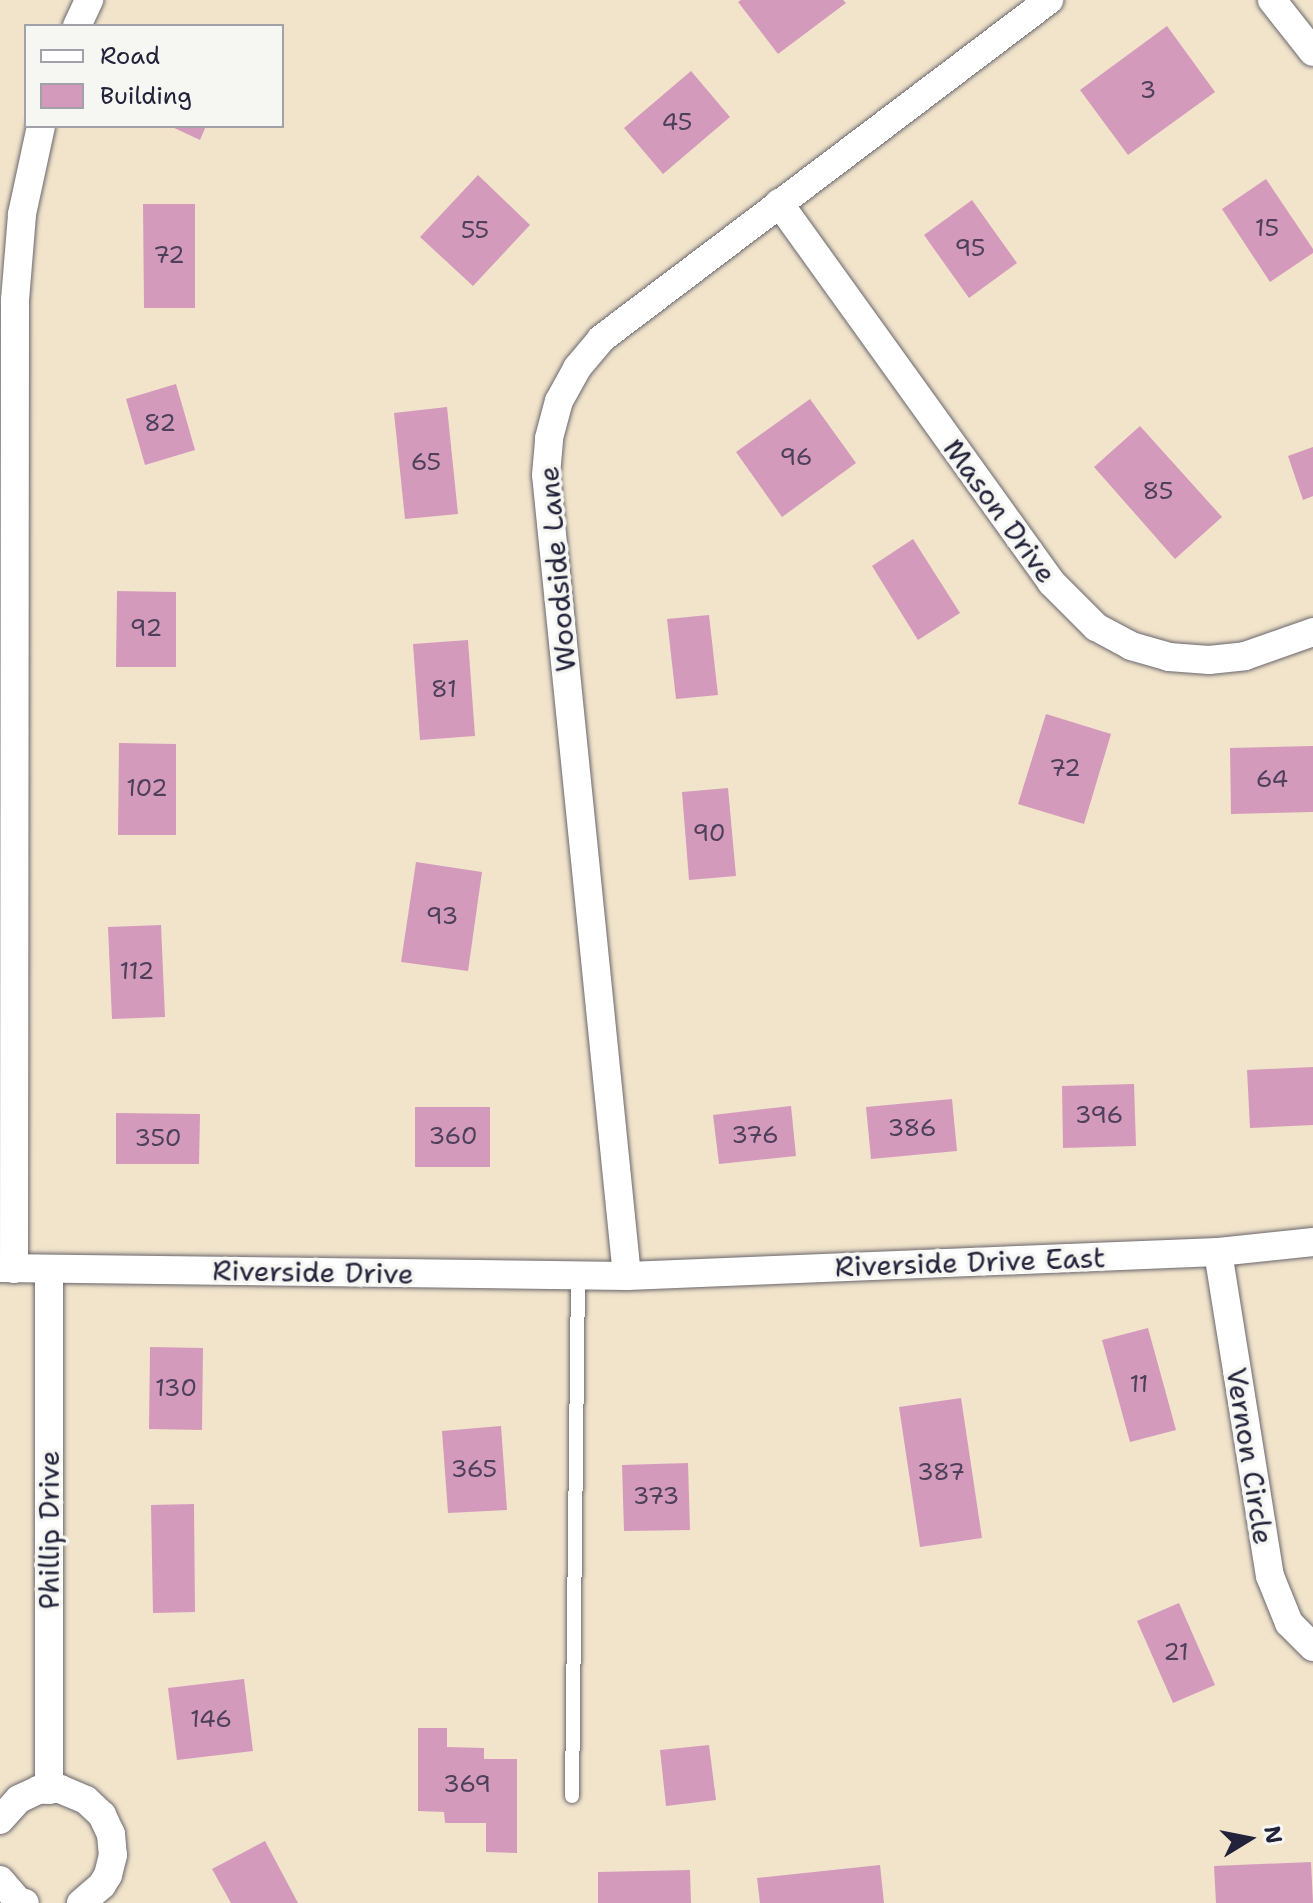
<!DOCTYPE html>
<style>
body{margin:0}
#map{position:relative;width:1313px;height:1903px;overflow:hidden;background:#f1e4cb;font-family:"Shantell Sans",sans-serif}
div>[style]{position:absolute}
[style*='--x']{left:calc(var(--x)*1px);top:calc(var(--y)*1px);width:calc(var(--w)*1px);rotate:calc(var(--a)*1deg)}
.building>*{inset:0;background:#d49abc}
.roads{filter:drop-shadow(0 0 2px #6a666d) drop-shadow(0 0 2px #6a666d)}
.lane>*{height:14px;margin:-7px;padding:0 7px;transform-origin:7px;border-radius:7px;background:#fff}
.street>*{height:28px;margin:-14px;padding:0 14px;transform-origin:14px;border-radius:14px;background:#fff}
span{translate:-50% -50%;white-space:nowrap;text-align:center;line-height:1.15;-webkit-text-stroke:7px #f6f6f2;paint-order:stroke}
.number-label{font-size:24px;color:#4e405b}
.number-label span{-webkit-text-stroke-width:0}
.street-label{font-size:28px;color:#22223b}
.legend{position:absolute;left:24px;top:24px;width:260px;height:104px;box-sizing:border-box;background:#f6f6f2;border:2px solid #a1a1a9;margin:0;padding:10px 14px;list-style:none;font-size:24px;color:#22223b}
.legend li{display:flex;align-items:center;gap:16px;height:40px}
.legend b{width:40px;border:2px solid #a1a1a9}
.north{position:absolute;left:1209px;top:1799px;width:80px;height:80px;-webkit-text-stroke:6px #f6f6f2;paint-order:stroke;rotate:80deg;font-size:22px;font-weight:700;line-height:32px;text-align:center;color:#22223b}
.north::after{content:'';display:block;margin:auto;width:28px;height:36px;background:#22223b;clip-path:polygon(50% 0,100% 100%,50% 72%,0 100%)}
</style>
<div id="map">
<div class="building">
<i style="clip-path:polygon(741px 0,843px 0,846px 3px,778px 54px,738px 2px)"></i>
<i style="clip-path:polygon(1167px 26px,1215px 92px,1128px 155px,1080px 90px)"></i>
<i style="clip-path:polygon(691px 71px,730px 117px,663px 174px,624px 128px)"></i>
<i style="clip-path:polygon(170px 126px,206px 126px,200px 140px)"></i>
<i style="clip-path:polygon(478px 175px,530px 225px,473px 286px,420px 237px)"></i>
<i style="clip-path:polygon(1266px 179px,1313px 249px,1313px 253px,1270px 282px,1222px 209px)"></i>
<i style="clip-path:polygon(972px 200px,1017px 263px,969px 298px,924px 235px)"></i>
<i style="clip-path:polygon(143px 204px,195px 204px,195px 308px,144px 308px)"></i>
<i style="clip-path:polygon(176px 384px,195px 450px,145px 465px,126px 399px)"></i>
<i style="clip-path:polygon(810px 399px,856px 463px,782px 517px,736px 452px)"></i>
<i style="clip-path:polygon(447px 407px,458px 514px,405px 519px,394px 413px)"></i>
<i style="clip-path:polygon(1140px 426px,1222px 517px,1175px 559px,1094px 467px)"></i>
<i style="clip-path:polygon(1313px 447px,1313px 496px,1303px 500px,1288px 456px)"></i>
<i style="clip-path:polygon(913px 539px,960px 613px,918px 640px,872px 566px)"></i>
<i style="clip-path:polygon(117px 591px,176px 592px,176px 667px,116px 667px)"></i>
<i style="clip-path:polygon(709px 615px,718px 695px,676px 699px,667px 619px)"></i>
<i style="clip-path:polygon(468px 640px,475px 736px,420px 740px,413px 644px)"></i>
<i style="clip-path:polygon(1046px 714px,1111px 734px,1084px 824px,1018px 804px)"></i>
<i style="clip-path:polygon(119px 743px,176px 744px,176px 835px,118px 835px)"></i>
<i style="clip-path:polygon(1313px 746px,1313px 812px,1231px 814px,1230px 748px)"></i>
<i style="clip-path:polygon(728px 788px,736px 876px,689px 880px,682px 792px)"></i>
<i style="clip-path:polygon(416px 862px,482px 872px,468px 971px,401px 962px)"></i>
<i style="clip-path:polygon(161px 925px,165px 1017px,112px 1019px,108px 927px)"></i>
<i style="clip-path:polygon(1313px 1067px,1313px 1125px,1250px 1128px,1247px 1070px)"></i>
<i style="clip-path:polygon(1134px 1084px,1136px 1146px,1063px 1148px,1062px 1086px)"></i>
<i style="clip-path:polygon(952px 1099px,957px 1151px,871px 1159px,866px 1107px)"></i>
<i style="clip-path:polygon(791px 1106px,796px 1156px,719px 1164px,713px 1115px)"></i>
<i style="clip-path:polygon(415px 1107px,490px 1107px,490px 1167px,415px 1167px)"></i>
<i style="clip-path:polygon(116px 1113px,200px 1114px,199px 1164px,116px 1164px)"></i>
<i style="clip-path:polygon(1148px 1328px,1176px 1430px,1130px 1442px,1102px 1340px)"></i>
<i style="clip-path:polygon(150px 1347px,203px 1348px,202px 1430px,149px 1429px)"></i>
<i style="clip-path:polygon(961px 1398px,982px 1538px,920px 1547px,899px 1407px)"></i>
<i style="clip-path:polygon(501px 1426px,507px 1510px,448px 1513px,442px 1431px)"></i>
<i style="clip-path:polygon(688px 1463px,690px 1530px,624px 1531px,622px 1465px)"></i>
<i style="clip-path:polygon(194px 1504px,195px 1612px,153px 1613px,151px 1505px)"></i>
<i style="clip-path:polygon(1179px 1603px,1215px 1685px,1173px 1703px,1137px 1621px)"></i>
<i style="clip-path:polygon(244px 1679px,253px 1751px,177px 1760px,168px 1688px)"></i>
<i style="clip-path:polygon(418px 1728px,447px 1728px,447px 1747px,484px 1748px,484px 1759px,517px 1759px,517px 1853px,486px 1852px,486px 1823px,445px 1823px,444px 1812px,418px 1811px)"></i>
<i style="clip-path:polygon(709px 1745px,716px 1800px,666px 1806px,660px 1750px)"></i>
<i style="clip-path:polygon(265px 1841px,298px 1903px,231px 1903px,212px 1869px)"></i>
<i style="clip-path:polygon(1311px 1862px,1313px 1903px,1216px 1903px,1214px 1866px)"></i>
<i style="clip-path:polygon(880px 1865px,884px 1903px,760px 1903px,757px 1878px)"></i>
<i style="clip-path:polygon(690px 1870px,691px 1903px,598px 1903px,598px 1872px)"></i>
</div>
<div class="roads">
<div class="lane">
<i style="--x:572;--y:1796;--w:521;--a:-89.34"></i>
</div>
<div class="street">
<i style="--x:1272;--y:0;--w:66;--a:51.7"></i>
<i style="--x:77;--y:26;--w:29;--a:-65"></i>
<i style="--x:779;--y:203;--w:467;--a:54.3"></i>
<i style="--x:1051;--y:582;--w:64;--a:45"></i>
<i style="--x:1096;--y:627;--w:40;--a:28"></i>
<i style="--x:1131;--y:646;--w:40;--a:16"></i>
<i style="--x:1169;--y:657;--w:40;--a:4.3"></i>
<i style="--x:1209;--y:660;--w:36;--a:-6"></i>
<i style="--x:1245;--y:656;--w:72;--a:-19.4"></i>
<i style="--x:1218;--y:1252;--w:328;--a:80.9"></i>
<i style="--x:1270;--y:1576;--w:51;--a:68"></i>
<i style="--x:1289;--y:1623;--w:34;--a:45"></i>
<i style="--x:0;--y:1268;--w:627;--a:0.73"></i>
<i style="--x:627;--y:1276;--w:591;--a:-2.33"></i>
<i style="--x:1218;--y:1252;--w:96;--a:-6"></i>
<i style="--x:14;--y:1269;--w:969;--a:-89.94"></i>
<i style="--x:15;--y:300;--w:86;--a:-85.3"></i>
<i style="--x:22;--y:214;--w:90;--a:-77.8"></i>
<i style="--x:627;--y:1276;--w:805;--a:-95.77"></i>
<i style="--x:546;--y:475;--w:37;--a:-85"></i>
<i style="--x:549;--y:438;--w:38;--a:-75"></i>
<i style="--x:559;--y:401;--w:38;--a:-61"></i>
<i style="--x:577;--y:368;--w:38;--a:-50"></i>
<i style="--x:601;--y:339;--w:562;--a:-37.11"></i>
<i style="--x:49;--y:1790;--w:520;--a:-90"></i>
<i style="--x:0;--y:1820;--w:28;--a:-48"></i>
<i style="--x:19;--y:1799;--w:21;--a:-25"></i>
<i style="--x:38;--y:1790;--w:22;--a:-3"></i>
<i style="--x:60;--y:1789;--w:28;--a:23"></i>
<i style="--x:86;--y:1800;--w:22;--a:43"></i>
<i style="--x:102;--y:1815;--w:21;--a:65"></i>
<i style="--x:111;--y:1834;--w:21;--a:85"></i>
<i style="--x:113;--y:1855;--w:21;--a:104"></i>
<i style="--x:108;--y:1875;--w:12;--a:121"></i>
<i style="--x:102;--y:1885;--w:28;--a:139"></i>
<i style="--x:0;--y:1880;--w:28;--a:49"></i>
<i style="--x:18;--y:1901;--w:7;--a:16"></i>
</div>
</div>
<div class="number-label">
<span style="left:1148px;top:91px">3</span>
<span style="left:677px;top:123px">45</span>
<span style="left:1267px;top:229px">15</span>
<span style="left:475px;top:231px">55</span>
<span style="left:970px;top:249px">95</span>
<span style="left:169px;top:256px">72</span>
<span style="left:160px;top:424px">82</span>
<span style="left:796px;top:458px">96</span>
<span style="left:426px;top:463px">65</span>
<span style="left:1158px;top:492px">85</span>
<span style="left:146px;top:629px">92</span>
<span style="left:444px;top:690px">81</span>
<span style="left:1065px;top:769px">72</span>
<span style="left:1272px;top:780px">64</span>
<span style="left:147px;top:789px">102</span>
<span style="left:709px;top:834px">90</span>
<span style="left:442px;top:917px">93</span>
<span style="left:137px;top:972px">112</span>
<span style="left:1099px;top:1116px">396</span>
<span style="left:912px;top:1129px">386</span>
<span style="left:755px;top:1136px">376</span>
<span style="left:453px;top:1137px">360</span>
<span style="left:158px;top:1139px">350</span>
<span style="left:1139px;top:1385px">11</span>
<span style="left:176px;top:1389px">130</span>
<span style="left:474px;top:1470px">365</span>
<span style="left:941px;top:1473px">387</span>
<span style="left:656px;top:1497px">373</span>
<span style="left:1176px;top:1653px">21</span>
<span style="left:211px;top:1720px">146</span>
<span style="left:467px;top:1785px">369</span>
</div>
<div class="street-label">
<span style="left:1000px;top:511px;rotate:54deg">Mason Drive</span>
<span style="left:557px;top:569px;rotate:-95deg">Woodside Lane</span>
<span style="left:970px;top:1262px;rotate:-2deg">Riverside Drive East</span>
<span style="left:313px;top:1272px;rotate:1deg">Riverside Drive</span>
<span style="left:1250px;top:1456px;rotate:81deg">Vernon Circle</span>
<span style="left:49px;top:1530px;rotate:-90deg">Phillip Drive</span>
</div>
<ul class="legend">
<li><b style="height:10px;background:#fff"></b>Road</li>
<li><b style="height:22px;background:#d49abc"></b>Building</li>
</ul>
<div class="north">N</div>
</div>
